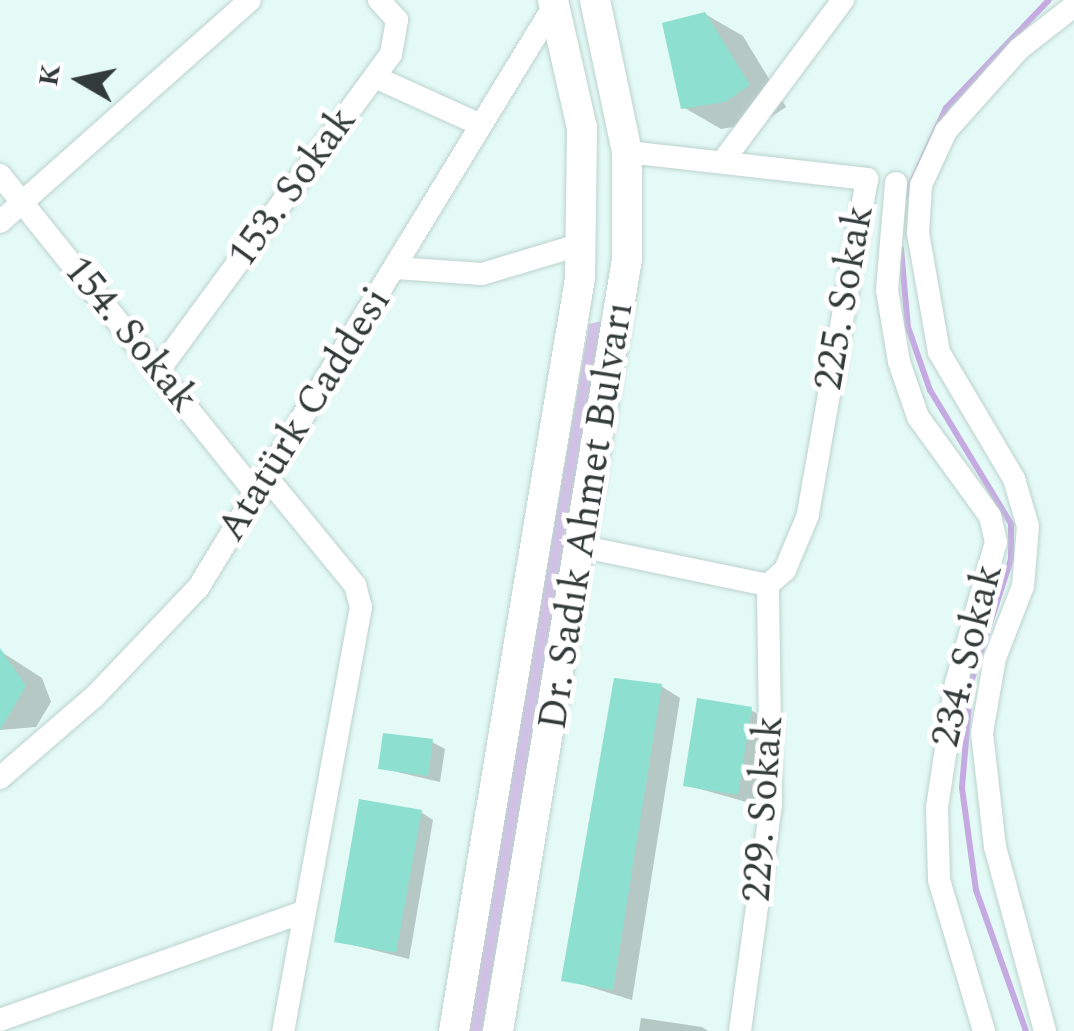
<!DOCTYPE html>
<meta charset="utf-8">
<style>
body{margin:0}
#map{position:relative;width:1074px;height:1031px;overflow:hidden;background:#e4faf6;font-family:Spectral,serif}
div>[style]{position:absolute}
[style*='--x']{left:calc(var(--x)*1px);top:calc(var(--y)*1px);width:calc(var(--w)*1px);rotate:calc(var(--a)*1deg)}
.green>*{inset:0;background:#d2c0e7}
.shadow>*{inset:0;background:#0003}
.stream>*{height:6px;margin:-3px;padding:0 3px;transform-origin:3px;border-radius:3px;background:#c5aae2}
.building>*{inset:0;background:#8ddfd0}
.roads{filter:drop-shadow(0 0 2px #bcd2cd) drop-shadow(0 0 2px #bcd2cd)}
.street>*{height:22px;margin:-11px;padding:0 11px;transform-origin:11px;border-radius:11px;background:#fff}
.secondary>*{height:30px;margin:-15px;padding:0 15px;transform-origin:15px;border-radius:15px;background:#fff}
span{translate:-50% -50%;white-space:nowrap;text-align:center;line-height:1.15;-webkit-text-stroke:10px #fff;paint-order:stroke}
.street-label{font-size:40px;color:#323b39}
.north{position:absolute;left:30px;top:30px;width:100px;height:100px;-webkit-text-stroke:8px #fff;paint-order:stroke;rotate:279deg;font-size:28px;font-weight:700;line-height:40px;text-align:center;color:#323b39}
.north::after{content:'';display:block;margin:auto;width:35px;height:45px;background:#323b39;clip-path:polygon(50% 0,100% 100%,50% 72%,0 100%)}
</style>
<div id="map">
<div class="green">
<i style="clip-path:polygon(606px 320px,482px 1031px,467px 1031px,589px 324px)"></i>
</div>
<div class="shadow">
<i style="clip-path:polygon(705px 14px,743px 36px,786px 107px,763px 122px,721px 129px,683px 107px)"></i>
<i style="clip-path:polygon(0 651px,42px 678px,51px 702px,36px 727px,0 730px)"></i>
<i style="clip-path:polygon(661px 686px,680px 698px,632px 1000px,564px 979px)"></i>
<i style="clip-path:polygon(751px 710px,770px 721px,757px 805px,686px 785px)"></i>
<i style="clip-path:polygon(432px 742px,445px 749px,440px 782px,380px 768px)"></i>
<i style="clip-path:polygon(421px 812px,433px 820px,409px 959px,337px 941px)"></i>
<i style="clip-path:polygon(641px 1018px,702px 1027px,708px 1031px,639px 1031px)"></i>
</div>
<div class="stream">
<i style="--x:905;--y:197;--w:98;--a:-65.3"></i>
<i style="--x:946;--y:108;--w:149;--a:-46.4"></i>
<i style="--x:901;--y:249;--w:78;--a:84.9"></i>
<i style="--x:908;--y:327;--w:67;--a:70.8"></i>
<i style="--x:930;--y:390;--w:157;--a:58.8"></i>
<i style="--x:1011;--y:524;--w:35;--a:90"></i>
<i style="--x:1011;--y:559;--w:129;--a:108"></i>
<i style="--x:971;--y:682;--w:106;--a:94.9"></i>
<i style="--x:962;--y:788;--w:103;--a:82.2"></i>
<i style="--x:976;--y:890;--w:150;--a:70.5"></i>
</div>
<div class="building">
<i style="clip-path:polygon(705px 12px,750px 85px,725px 102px,681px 109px,662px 23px)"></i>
<i style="clip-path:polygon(0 648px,26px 686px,0 730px)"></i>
<i style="clip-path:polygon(614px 678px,662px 684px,613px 990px,561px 981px)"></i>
<i style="clip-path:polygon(697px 698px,752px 707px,738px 795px,683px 786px)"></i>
<i style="clip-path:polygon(383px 733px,433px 739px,428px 776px,378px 769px)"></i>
<i style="clip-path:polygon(359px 799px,422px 810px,396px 953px,334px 942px)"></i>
</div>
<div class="roads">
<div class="street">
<i style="--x:375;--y:77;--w:116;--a:24.4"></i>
<i style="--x:627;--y:152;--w:242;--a:6.4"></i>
<i style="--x:867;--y:179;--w:341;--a:100"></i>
<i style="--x:808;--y:515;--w:60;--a:112.7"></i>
<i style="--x:785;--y:570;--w:23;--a:139"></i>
<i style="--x:723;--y:161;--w:201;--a:-53.3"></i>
<i style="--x:0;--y:175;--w:412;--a:51.2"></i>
<i style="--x:896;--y:183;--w:107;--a:94.8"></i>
<i style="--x:887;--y:290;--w:73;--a:80.5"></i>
<i style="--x:899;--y:362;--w:58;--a:70.9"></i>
<i style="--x:918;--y:417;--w:122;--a:54"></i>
<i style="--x:990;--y:516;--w:27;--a:77"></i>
<i style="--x:996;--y:542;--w:147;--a:105.8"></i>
<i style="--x:956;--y:683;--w:125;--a:98.7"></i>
<i style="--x:937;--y:807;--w:73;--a:88.4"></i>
<i style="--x:939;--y:880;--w:158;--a:73.4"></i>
<i style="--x:0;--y:222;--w:334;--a:-41.6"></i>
<i style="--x:396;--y:268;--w:86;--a:4"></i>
<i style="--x:482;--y:274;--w:104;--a:-16.7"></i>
<i style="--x:159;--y:370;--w:392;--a:-53.7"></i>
<i style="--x:391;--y:54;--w:35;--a:-80"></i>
<i style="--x:397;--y:20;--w:27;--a:-132"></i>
<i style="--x:269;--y:480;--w:136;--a:50.7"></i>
<i style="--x:355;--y:585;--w:23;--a:75"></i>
<i style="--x:361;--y:607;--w:431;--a:100.4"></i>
<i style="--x:584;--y:547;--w:188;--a:11.7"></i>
<i style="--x:0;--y:778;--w:125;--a:-40.8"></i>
<i style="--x:95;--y:696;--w:149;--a:-46.4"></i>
<i style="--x:198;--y:588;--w:682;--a:-58.55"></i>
<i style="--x:0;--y:1020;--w:323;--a:-19.6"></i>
<i style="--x:740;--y:1031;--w:228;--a:-82.2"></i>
<i style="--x:771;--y:805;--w:220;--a:-90.8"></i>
<i style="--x:1045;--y:1031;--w:191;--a:-105.2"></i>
<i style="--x:995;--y:847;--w:115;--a:-96.5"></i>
<i style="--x:982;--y:733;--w:76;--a:-80.2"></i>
<i style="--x:995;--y:658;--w:77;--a:-68.7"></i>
<i style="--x:1023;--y:586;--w:60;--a:-85.2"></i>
<i style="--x:1028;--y:526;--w:49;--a:-106.6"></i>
<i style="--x:1014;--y:479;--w:147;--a:-120.6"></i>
<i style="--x:939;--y:352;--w:121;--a:-100"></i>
<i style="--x:918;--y:233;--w:48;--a:-86.4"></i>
<i style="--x:921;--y:185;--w:60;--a:-65.2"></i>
<i style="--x:946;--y:131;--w:110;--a:-48.3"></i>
<i style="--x:1019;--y:49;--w:70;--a:-38"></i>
</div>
<div class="secondary">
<i style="--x:454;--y:1031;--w:763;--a:-80.5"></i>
<i style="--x:580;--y:278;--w:150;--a:-89.2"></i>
<i style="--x:582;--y:128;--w:131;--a:-102.8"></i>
<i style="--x:498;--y:1031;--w:783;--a:-80.51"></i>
<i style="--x:627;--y:259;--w:107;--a:-90"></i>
<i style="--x:627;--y:152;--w:155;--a:-101.9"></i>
</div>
</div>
<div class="street-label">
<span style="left:293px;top:188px;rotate:-54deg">153. Sokak</span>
<span style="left:845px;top:298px;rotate:-80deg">225. Sokak</span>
<span style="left:130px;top:335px;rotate:51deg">154. Sokak</span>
<span style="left:305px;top:415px;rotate:-58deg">Atatürk Caddesi</span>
<span style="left:587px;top:516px;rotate:-81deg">Dr. Sadık Ahmet Bulvarı</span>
<span style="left:968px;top:656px;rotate:-76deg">234. Sokak</span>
<span style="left:764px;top:809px;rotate:-86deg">229. Sokak</span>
</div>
<div class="north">K</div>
</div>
